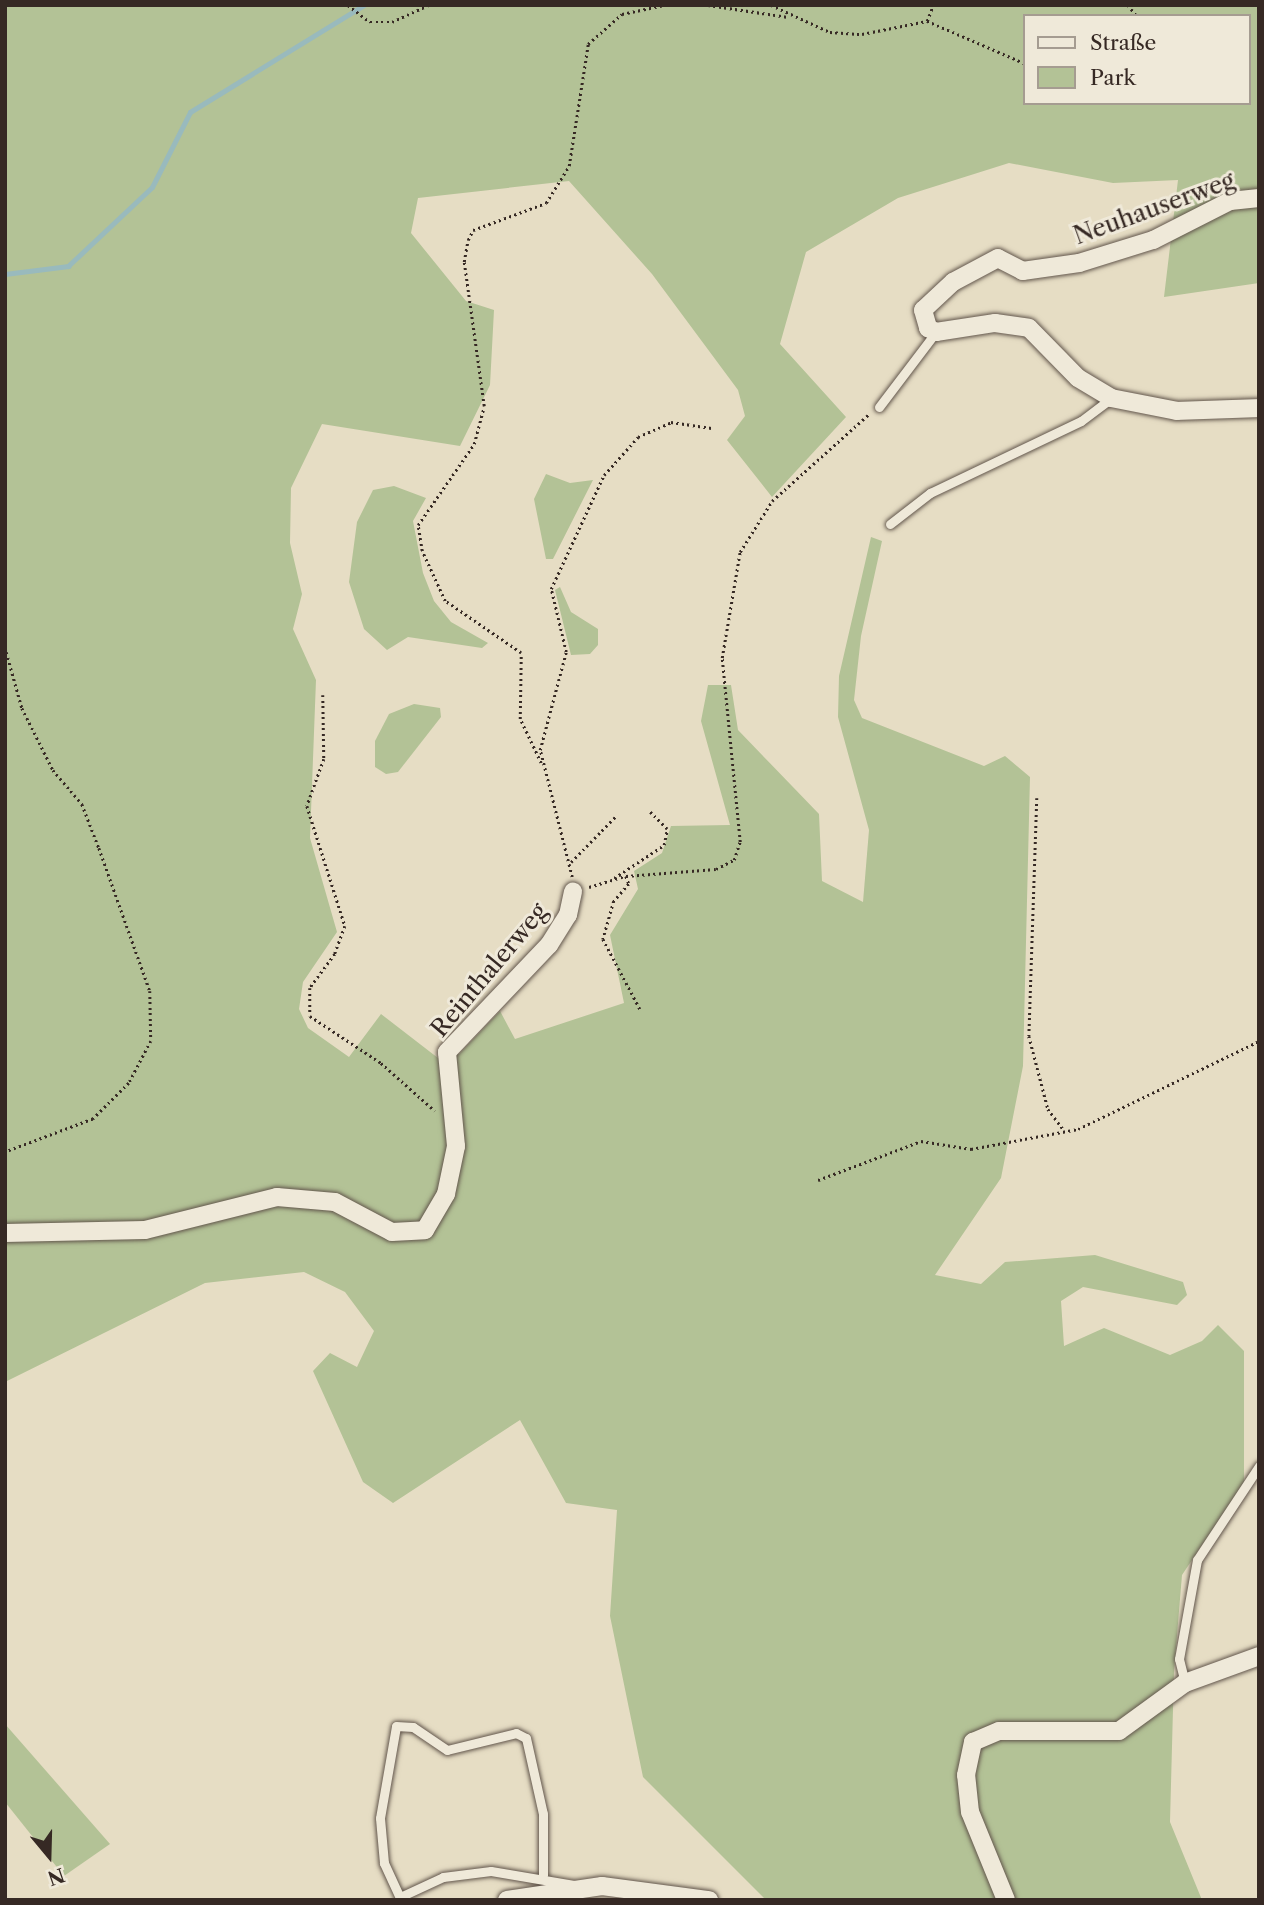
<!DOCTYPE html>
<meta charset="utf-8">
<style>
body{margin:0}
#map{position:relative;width:1264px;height:1905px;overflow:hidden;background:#e6ddc4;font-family:"Libre Caslon Text",serif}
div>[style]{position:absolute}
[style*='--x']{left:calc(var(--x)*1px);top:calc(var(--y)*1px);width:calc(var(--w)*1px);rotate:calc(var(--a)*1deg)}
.green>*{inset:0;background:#b3c296}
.stream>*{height:5px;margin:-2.5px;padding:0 2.5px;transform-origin:2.5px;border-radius:2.5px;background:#99babd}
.path>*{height:2.5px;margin-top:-1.25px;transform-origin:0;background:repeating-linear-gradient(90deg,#362924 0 2px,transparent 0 5.5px)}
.roads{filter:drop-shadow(0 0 2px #62564c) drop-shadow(0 0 2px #62564c)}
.service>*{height:9px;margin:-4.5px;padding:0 4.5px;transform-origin:4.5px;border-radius:4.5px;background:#efe9d9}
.minor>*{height:18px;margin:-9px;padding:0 9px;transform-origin:9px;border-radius:9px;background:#efe9d9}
span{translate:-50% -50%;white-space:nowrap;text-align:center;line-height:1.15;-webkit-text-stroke:6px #efe9d9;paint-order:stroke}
.street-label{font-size:24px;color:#362924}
.frame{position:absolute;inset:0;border:7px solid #362924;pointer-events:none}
.legend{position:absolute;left:1023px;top:14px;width:228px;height:91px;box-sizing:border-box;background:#efe9d9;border:2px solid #a59c91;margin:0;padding:9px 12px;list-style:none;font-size:21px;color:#362924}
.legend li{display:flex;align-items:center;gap:14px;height:35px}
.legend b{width:35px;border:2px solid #a59c91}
.north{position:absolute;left:14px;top:1821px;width:70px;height:70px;-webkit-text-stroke:5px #efe9d9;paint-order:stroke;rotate:161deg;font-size:19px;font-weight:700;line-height:28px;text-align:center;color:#362924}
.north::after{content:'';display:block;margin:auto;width:24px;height:32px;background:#362924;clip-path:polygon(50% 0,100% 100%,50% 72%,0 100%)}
</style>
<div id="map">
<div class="green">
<i style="clip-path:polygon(evenodd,5px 5px,1259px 5px,1259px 283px,1164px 297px,1178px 180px,1113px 183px,1009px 163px,898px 198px,806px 252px,780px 344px,846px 417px,772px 497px,727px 440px,745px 416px,738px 390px,652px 274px,569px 181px,418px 198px,411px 233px,466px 301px,494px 310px,490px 385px,460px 446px,322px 424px,291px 488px,290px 543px,302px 594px,293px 629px,316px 680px,310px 838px,337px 932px,303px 982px,299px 1009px,308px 1028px,349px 1057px,381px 1014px,438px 1058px,459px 1054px,500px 1011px,515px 1039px,624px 1003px,610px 935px,638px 889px,634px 871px,662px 853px,671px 826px,730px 825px,701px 721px,708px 685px,731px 685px,738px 730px,819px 814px,822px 881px,863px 902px,869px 830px,838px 717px,839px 676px,871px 537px,882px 541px,861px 636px,854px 700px,862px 718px,984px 766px,1005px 756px,1030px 777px,1023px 1066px,1001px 1178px,935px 1275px,981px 1284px,1005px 1262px,1095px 1255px,1183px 1282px,1187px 1295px,1177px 1305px,1083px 1287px,1061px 1301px,1064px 1346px,1104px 1328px,1170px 1355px,1202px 1341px,1218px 1325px,1244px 1351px,1244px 1482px,1182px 1575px,1174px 1671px,1170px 1822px,1202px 1900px,766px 1900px,643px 1777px,610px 1616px,617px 1510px,566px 1503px,520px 1420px,393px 1503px,363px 1482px,313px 1371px,330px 1353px,357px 1367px,374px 1331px,345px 1292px,304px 1272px,205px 1283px,5px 1382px,5px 1238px,154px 1232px,145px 1221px,5px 1228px,5px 5px,1024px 16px,1248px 16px,1248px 103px,1024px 103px,1024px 16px)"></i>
<i style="clip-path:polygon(546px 474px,570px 483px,593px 480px,553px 559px,546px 559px,534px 499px)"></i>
<i style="clip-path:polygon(394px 486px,426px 498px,413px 521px,423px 573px,434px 601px,451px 622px,488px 643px,482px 648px,408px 637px,387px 650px,364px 629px,349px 582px,357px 522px,373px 490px)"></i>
<i style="clip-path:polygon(560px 587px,571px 612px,598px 629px,598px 645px,590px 654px,571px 655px,555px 590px)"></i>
<i style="clip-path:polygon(414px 704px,440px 708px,441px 717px,398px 772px,386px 774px,375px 767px,375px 741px,389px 714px)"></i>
<i style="clip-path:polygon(5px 1724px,110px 1844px,64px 1876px,5px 1802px)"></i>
</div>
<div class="stream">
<i style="--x:5;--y:274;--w:64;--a:-7.2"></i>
<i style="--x:68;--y:266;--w:115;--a:-43.2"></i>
<i style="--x:152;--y:187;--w:84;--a:-63.1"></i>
<i style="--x:190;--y:112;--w:204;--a:-31.6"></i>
</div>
<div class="path">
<i style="--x:348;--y:5;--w:28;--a:38"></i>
<i style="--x:370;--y:22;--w:22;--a:0"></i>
<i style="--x:392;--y:22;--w:40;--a:-25"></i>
<i style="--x:708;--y:5;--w:81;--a:8.5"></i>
<i style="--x:771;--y:5;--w:65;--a:24.6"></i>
<i style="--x:830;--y:32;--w:32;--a:4"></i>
<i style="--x:862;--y:34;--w:66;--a:-11.3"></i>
<i style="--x:927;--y:21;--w:106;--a:23.4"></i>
<i style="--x:1128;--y:5;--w:14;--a:51"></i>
<i style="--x:927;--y:21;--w:17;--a:-69"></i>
<i style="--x:5;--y:647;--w:63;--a:74.4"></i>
<i style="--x:22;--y:708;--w:69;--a:63.4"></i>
<i style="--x:53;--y:770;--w:45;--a:49.5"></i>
<i style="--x:82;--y:804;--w:47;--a:68.9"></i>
<i style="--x:99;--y:848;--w:152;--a:70.4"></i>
<i style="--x:150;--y:991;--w:50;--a:88.9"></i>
<i style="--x:151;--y:1041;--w:47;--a:117.6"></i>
<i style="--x:129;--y:1083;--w:51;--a:135"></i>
<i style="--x:93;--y:1119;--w:94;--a:159.4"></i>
<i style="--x:323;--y:695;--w:64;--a:89.1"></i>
<i style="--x:324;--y:759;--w:50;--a:109.9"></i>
<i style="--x:307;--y:806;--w:126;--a:72.4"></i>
<i style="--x:345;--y:926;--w:30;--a:110"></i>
<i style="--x:335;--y:954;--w:42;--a:126.3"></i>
<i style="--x:310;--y:988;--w:28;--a:90"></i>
<i style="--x:310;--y:1016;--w:85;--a:33.5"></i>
<i style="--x:381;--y:1063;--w:72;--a:41.6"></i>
<i style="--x:541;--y:763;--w:49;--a:-115.5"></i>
<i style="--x:520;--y:719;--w:66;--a:-89.1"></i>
<i style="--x:521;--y:653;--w:92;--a:-145.6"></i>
<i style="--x:445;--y:601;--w:55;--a:-114.7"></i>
<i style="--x:422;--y:551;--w:26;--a:-99"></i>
<i style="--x:418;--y:525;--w:98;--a:-55.3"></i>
<i style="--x:474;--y:444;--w:39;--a:-75"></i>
<i style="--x:484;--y:406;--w:145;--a:-97.9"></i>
<i style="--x:464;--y:262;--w:22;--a:-80"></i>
<i style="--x:468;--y:240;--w:11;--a:-63"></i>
<i style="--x:473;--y:230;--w:78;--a:-20.3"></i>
<i style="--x:546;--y:203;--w:44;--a:-58.1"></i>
<i style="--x:569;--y:166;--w:123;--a:-81.1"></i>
<i style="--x:588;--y:44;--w:45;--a:-41.4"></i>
<i style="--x:622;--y:14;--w:43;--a:-12.1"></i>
<i style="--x:1037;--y:798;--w:238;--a:91.9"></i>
<i style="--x:1029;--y:1036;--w:75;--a:75.4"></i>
<i style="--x:1048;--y:1109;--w:25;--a:53"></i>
<i style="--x:571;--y:862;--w:66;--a:-45.6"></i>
<i style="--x:626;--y:876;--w:9;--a:69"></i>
<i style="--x:629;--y:884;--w:23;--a:131"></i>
<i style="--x:614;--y:901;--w:40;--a:106"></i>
<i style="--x:603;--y:939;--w:79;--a:62.1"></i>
<i style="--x:572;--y:877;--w:131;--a:-104.1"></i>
<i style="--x:540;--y:750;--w:101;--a:-75.1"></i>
<i style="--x:566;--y:652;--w:65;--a:-103.4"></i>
<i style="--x:551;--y:589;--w:126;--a:-65.1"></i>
<i style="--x:604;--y:475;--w:51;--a:-48.2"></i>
<i style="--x:638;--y:437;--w:36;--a:-24"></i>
<i style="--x:671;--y:422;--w:41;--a:8.3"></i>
<i style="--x:614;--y:878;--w:60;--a:-33.4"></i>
<i style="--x:664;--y:845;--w:16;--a:-79"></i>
<i style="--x:667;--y:829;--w:24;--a:-135"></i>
<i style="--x:589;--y:887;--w:39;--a:-17"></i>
<i style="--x:626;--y:876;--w:90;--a:-4.4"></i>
<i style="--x:716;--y:869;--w:20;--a:-27"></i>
<i style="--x:734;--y:860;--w:19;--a:-72"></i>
<i style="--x:740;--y:842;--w:185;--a:-95.6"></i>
<i style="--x:722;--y:658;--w:108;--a:-80.4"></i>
<i style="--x:740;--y:552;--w:60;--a:-57.9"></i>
<i style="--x:772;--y:501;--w:129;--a:-41.9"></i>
<i style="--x:818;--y:1180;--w:110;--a:-20.7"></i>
<i style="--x:921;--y:1141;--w:51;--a:9.1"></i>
<i style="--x:971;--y:1149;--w:109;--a:-10.6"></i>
<i style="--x:1078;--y:1129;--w:201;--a:-25.9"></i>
</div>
<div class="roads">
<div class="service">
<i style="--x:879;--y:407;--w:94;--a:-52.8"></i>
<i style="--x:890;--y:524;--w:51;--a:-37.8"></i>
<i style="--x:930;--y:493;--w:167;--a:-25.5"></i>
<i style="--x:1081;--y:421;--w:38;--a:-37"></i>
<i style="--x:1185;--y:1683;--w:25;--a:-104"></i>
<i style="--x:1179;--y:1659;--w:101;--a:-79.7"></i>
<i style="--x:1197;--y:1560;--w:113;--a:-56.6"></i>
<i style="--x:400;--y:1897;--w:47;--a:-24.9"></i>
<i style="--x:443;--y:1877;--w:48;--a:-7.1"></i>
<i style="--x:491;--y:1871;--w:90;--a:9.6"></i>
<i style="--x:401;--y:1900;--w:41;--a:-114.7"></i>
<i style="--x:384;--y:1863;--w:45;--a:-95.1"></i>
<i style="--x:380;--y:1818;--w:93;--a:-80.1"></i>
<i style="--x:396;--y:1726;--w:17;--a:3"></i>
<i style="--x:413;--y:1727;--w:41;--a:34.1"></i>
<i style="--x:447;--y:1750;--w:71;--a:-13.8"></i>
<i style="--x:516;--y:1733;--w:11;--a:27"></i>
<i style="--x:526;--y:1738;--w:78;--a:77.4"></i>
<i style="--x:543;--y:1814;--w:61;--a:90"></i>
</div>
<div class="minor">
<i style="--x:1259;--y:198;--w:29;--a:174"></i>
<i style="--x:1230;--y:201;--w:86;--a:153.1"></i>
<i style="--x:1153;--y:240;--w:77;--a:162.7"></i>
<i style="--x:1079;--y:263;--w:57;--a:171.9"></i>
<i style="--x:1023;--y:271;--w:28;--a:-153"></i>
<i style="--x:998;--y:258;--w:51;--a:151.9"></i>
<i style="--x:953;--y:282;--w:41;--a:137"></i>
<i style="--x:923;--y:310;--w:19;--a:74"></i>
<i style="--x:928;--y:328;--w:9;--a:27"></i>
<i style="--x:936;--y:332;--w:60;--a:-8.7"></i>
<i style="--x:995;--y:323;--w:34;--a:8"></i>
<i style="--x:1029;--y:328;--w:70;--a:45.6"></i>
<i style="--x:1078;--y:378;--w:39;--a:31"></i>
<i style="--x:1111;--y:398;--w:67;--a:11.1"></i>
<i style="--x:1177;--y:411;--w:82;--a:-2.1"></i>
<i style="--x:5;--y:1233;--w:140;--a:-1.2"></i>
<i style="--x:145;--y:1230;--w:136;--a:-14"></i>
<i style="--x:277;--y:1197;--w:58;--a:4.9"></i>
<i style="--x:335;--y:1202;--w:64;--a:27.8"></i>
<i style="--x:392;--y:1232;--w:33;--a:-3"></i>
<i style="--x:425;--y:1230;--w:42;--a:-59.7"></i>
<i style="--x:446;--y:1194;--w:49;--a:-78.2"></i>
<i style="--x:456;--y:1146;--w:94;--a:-95.5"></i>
<i style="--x:447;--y:1052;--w:148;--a:-46.4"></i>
<i style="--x:549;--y:945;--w:36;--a:-58"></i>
<i style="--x:568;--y:915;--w:24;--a:-78"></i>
<i style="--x:507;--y:1900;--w:96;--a:-8.4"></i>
<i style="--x:602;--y:1886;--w:108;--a:7.5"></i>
<i style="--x:1006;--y:1900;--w:95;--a:-112.2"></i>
<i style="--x:970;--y:1812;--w:37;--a:-96"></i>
<i style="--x:966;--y:1775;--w:34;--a:-78"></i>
<i style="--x:973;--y:1742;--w:28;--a:-23"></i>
<i style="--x:999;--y:1731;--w:120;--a:0"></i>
<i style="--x:1119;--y:1731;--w:82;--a:-36"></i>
<i style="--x:1185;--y:1683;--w:79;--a:-20"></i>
</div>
</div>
<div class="street-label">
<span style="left:1154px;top:208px;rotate:-20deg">Neuhauserweg</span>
<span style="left:489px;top:970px;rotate:-50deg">Reinthalerweg</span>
</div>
<div class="frame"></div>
<ul class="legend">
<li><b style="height:9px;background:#efe9d9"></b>Straße</li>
<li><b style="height:19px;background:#b3c296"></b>Park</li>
</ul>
<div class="north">N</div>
</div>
